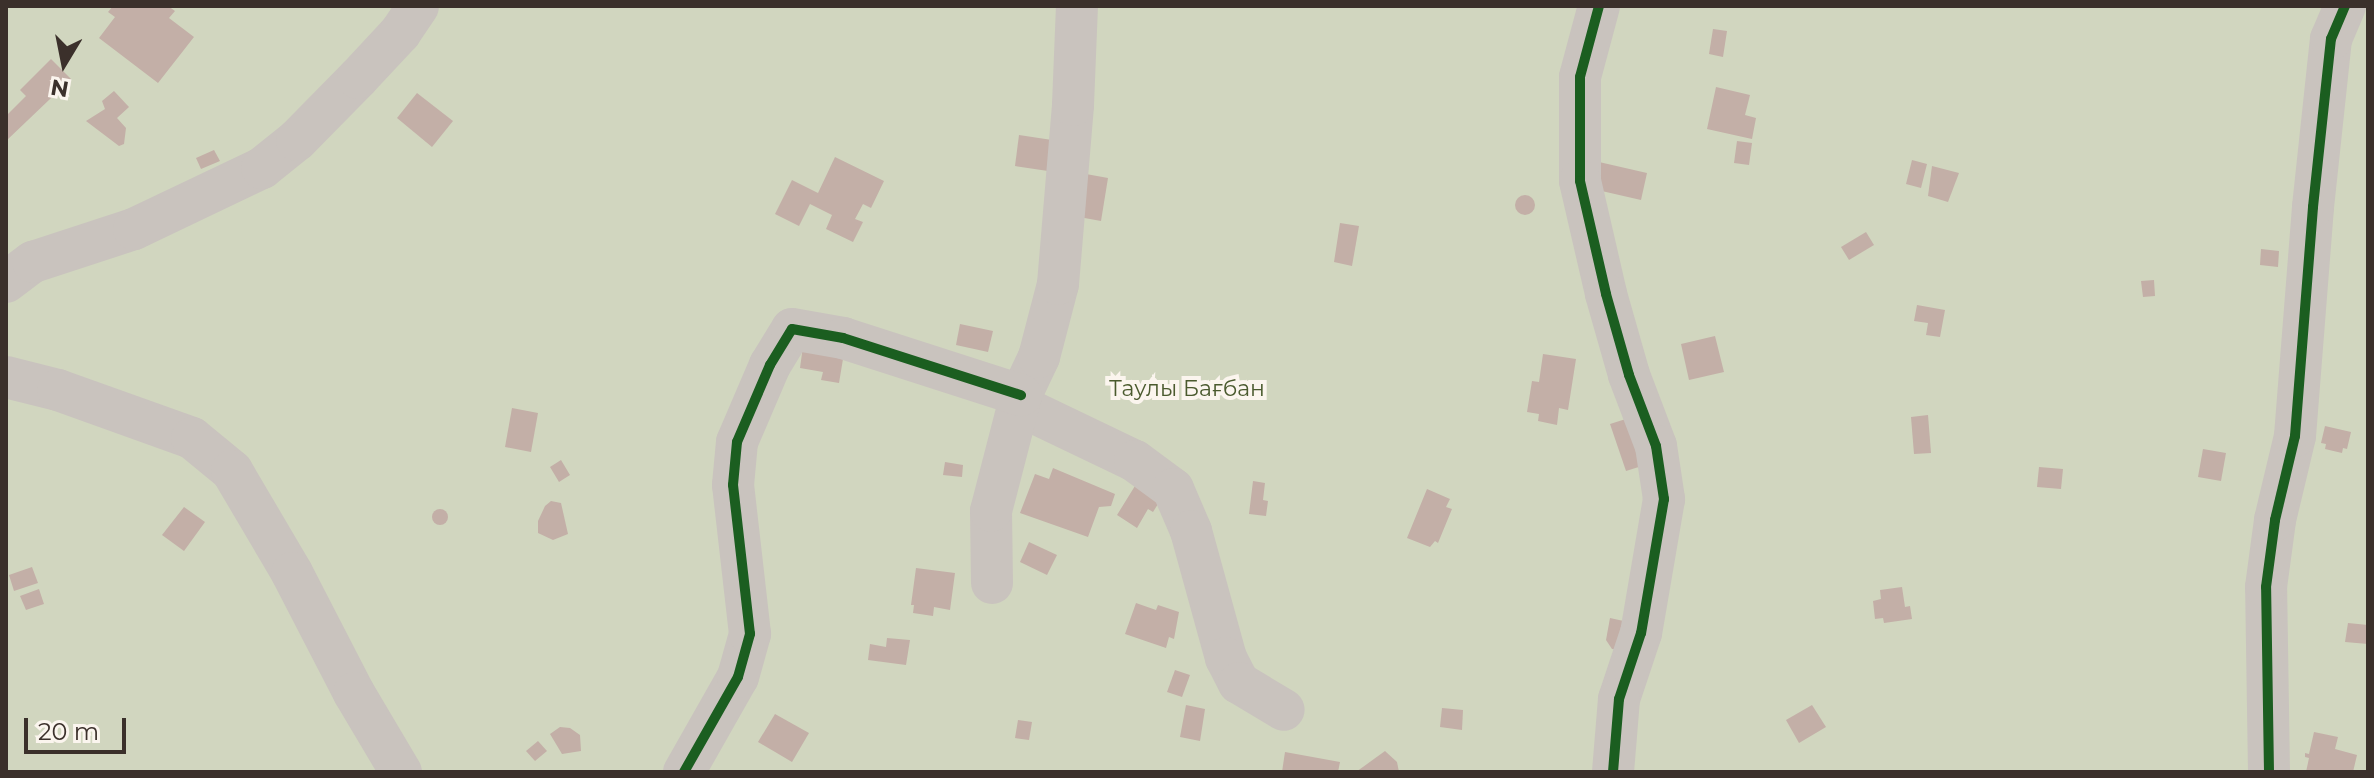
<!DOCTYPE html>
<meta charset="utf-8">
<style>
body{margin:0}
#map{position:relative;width:2374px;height:778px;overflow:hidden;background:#f0ebe5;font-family:Montserrat,sans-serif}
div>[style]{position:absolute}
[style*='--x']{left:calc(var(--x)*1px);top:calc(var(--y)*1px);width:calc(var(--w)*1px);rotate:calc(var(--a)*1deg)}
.green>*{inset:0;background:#d1d6bf}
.building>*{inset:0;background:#c3afa7}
.round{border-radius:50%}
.minor>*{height:42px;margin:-21px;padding:0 21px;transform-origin:21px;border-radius:21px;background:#c9c3be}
.cycleway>*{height:10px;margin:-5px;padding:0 5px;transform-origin:5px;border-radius:5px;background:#1b5e20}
span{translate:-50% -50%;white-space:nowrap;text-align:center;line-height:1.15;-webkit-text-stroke:8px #fbf5ee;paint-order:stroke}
.park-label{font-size:22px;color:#4a5a2e}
.frame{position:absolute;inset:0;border:8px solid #3b302b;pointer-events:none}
.north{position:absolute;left:24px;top:24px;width:80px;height:80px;-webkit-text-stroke:6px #fbf5ee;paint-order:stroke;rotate:190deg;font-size:22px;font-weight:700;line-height:32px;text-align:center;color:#3b302b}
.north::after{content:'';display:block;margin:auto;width:28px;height:36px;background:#3b302b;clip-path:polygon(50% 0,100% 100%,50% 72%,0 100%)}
.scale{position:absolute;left:24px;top:718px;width:102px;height:36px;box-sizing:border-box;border:4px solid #3b302b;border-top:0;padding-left:10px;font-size:24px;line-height:28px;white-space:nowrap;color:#3b302b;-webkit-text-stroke:6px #fbf5ee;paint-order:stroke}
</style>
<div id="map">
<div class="green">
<i style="clip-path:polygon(6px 6px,2368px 6px,2368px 772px,6px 772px)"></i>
</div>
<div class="building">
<i style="clip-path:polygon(113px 6px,168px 6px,175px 11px,169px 18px,194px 37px,158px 83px,99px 38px,115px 17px,108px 12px)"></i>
<i style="clip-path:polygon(1713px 29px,1727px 31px,1723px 57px,1709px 54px)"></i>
<i style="clip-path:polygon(51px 59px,71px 79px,6px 141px,6px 116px,26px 96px,20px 90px)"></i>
<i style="clip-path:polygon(1716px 87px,1750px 95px,1745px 115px,1756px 118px,1752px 139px,1707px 129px)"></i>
<i style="clip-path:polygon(114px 91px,129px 107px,117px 118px,126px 128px,124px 144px,119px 146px,86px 121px,105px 109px,102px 101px)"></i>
<i style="clip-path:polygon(417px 93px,453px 121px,432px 147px,397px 118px)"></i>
<i style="clip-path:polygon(1019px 135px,1052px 140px,1048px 171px,1015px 166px)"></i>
<i style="clip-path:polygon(1737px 141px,1752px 143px,1749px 165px,1734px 163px)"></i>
<i style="clip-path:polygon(214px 150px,220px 161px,201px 169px,196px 158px)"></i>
<i style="clip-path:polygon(835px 157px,884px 181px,871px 208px,863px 204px,855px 219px,863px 222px,853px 242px,826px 229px,832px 215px,810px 204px,799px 226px,775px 214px,792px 180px,818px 193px)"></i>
<i style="clip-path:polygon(1912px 160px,1927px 164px,1921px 188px,1906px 184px)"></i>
<i style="clip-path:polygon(1599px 162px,1647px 173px,1641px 200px,1593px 189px)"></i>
<i style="clip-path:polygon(1932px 166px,1959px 173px,1948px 202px,1928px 196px)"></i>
<i style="clip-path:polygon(1086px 174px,1108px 178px,1101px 221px,1079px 217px)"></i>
<i class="round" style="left:1515px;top:195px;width:20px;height:20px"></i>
<i style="clip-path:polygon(1340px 223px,1359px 226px,1352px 266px,1334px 262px)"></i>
<i style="clip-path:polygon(1866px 232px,1874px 245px,1849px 260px,1841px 247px)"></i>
<i style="clip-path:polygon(2261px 249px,2279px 251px,2278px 267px,2260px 265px)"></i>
<i style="clip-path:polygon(2154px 280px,2155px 296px,2143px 297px,2141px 281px)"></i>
<i style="clip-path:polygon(1917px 305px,1945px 310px,1940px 337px,1926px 335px,1928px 323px,1914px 321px)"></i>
<i style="clip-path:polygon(960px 324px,993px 331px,988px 352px,956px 345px)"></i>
<i style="clip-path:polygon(1715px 336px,1724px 372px,1689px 380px,1681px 344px)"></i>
<i style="clip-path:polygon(803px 346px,844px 353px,839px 383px,821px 380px,823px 372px,800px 368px)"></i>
<i style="clip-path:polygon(1543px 354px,1576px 359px,1568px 410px,1559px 408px,1557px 425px,1538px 421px,1539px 414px,1527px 412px,1532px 381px,1539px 382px)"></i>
<i style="clip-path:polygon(512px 408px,538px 413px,531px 452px,505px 447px)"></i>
<i style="clip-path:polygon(1928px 415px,1931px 453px,1914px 454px,1911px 417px)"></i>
<i style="clip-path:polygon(1629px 418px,1645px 465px,1626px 471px,1610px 424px)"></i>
<i style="clip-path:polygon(2325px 426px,2351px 432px,2347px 449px,2343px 448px,2342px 453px,2325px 449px,2326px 444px,2321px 443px)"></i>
<i style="clip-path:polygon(2203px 449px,2226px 453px,2221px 481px,2198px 477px)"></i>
<i style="clip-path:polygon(561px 460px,570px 475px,559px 482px,550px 467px)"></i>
<i style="clip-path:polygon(945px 462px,963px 465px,962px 477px,943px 475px)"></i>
<i style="clip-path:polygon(2039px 467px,2063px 469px,2061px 489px,2037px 487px)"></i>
<i style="clip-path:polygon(1053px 468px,1115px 494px,1111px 506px,1099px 507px,1088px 537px,1020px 513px,1035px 474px,1049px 479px)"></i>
<i style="clip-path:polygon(1143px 473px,1168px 488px,1153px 512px,1148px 509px,1137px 528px,1117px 515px)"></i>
<i style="clip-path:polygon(1253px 481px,1265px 483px,1263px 500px,1268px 501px,1266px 516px,1249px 514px)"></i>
<i style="clip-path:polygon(1427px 489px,1450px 499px,1446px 507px,1452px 509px,1438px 543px,1435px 541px,1430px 547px,1407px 538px)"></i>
<i style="clip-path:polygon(551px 501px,561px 503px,568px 534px,553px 540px,538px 533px,538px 521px,545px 506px)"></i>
<i style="clip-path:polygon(184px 507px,205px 522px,184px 551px,162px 535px)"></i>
<i class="round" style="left:432px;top:509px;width:16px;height:16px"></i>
<i style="clip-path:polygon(1029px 542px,1057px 555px,1047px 575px,1020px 562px)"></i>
<i style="clip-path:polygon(32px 567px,38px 583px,14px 591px,9px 575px)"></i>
<i style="clip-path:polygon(916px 568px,955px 573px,950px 610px,934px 607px,933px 616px,913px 613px,914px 605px,911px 605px)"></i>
<i style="clip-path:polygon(1902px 587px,1905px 607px,1910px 606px,1912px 619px,1884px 623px,1883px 618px,1875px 619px,1873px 601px,1881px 599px,1880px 590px)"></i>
<i style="clip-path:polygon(39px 589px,44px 604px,26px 610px,20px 596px)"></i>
<i style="clip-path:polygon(1136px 603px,1156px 610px,1158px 605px,1179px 612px,1174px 639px,1169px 637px,1166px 648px,1125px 634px)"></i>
<i style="clip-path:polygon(1610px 618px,1628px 622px,1622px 650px,1612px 649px,1606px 640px)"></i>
<i style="clip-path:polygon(2348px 623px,2368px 625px,2368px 644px,2345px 642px)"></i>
<i style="clip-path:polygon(887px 638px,910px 640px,906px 665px,868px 660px,870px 644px,886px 647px)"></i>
<i style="clip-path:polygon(1175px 670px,1190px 675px,1182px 697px,1167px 692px)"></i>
<i style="clip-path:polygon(1186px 705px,1205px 709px,1200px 741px,1180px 737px)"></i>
<i style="clip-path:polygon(1812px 705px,1826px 727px,1799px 743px,1786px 720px)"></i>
<i style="clip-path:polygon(1442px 708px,1463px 710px,1462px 730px,1440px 727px)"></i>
<i style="clip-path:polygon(775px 714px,809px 733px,792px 762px,758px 742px)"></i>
<i style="clip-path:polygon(1018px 720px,1032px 722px,1029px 740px,1015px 738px)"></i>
<i style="clip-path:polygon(560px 727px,570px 728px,580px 735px,581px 751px,562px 754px,550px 734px)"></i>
<i style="clip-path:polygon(2314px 732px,2338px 737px,2335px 749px,2357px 755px,2353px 772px,2306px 772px,2309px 758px,2305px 757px,2305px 753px,2309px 754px)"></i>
<i style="clip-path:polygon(538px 741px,547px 751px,535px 761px,526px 751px)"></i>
<i style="clip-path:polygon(1385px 751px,1397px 762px,1399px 772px,1356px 772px)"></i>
<i style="clip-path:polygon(1285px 752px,1340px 762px,1338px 772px,1282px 772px)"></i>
</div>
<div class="minor">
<i style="--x:1599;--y:6;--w:73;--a:105"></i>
<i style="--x:1580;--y:77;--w:104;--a:90"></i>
<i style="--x:1580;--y:181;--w:116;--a:77"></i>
<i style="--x:1606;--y:294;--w:84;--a:74.1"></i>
<i style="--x:1629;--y:375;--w:76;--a:69.2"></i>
<i style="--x:1656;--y:446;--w:54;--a:81.4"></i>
<i style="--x:1664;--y:499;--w:136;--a:99.7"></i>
<i style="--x:1641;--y:633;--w:70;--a:108.4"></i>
<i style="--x:1619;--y:699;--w:73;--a:94.7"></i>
<i style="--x:6;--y:282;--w:34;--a:-37"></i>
<i style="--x:33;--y:262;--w:106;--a:-18.1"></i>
<i style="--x:134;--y:229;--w:142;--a:-25.5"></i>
<i style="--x:262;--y:168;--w:45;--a:-38.7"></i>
<i style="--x:297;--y:140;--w:87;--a:-45.5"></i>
<i style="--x:358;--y:78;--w:62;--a:-47"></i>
<i style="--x:400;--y:33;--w:32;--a:-56"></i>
<i style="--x:6;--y:377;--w:54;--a:14"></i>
<i style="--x:58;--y:390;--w:142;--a:19.7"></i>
<i style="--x:192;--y:438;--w:52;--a:39.5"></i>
<i style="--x:232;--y:471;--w:118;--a:59.5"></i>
<i style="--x:292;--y:573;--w:135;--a:62.7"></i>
<i style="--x:354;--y:693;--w:92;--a:59.3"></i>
<i style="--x:1018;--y:405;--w:130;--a:25.6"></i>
<i style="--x:1135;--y:461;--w:47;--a:36.4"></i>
<i style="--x:1173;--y:489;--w:46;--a:66.8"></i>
<i style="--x:1191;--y:531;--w:132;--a:74.6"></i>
<i style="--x:1226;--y:658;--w:28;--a:63"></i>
<i style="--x:1239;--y:683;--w:52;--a:31"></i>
<i style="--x:992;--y:583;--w:72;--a:-90.8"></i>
<i style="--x:991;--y:511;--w:120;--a:-75.5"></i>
<i style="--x:1021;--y:395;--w:42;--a:-64.7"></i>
<i style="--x:1039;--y:357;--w:75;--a:-75.4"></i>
<i style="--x:1058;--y:284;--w:180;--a:-85.2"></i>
<i style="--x:1073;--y:105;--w:99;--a:-87.7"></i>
<i style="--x:684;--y:772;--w:109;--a:-60.4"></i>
<i style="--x:738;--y:677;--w:45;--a:-74.4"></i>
<i style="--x:750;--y:634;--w:150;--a:-96.5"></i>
<i style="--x:733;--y:485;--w:43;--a:-84.7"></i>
<i style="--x:737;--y:442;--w:84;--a:-66.8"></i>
<i style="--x:770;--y:365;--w:42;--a:-58.6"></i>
<i style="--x:792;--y:329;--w:52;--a:10"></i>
<i style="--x:843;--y:338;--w:187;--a:17.8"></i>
<i style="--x:2269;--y:772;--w:185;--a:-90.9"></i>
<i style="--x:2266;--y:587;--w:68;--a:-82.3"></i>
<i style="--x:2275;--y:520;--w:86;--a:-76.6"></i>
<i style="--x:2295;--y:436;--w:230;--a:-85.5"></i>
<i style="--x:2313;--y:207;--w:169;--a:-83.9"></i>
<i style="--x:2331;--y:39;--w:36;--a:-67"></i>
</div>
<div class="cycleway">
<i style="--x:1599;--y:6;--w:73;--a:105"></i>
<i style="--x:1580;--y:77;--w:104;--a:90"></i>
<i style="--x:1580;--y:181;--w:116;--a:77"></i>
<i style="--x:1606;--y:294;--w:84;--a:74.1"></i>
<i style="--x:1629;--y:375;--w:76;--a:69.2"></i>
<i style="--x:1656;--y:446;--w:54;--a:81.4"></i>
<i style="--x:1664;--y:499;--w:136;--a:99.7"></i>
<i style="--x:1641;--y:633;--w:70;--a:108.4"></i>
<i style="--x:1619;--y:699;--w:73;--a:94.7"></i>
<i style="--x:684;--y:772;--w:109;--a:-60.4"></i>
<i style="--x:738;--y:677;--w:45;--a:-74.4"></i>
<i style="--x:750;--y:634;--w:150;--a:-96.5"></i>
<i style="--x:733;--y:485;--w:43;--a:-84.7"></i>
<i style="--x:737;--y:442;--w:84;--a:-66.8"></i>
<i style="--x:770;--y:365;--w:42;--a:-58.6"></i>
<i style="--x:792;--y:329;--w:52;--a:10"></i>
<i style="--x:843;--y:338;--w:187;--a:17.8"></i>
<i style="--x:2269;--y:772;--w:185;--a:-90.9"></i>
<i style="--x:2266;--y:587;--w:68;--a:-82.3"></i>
<i style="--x:2275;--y:520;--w:86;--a:-76.6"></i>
<i style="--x:2295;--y:436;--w:230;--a:-85.5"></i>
<i style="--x:2313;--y:207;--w:169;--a:-83.9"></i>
<i style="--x:2331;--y:39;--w:36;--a:-67"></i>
</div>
<div class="park-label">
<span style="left:1187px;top:389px">Таулы Бағбан</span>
</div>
<div class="frame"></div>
<div class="north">N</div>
<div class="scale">20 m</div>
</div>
